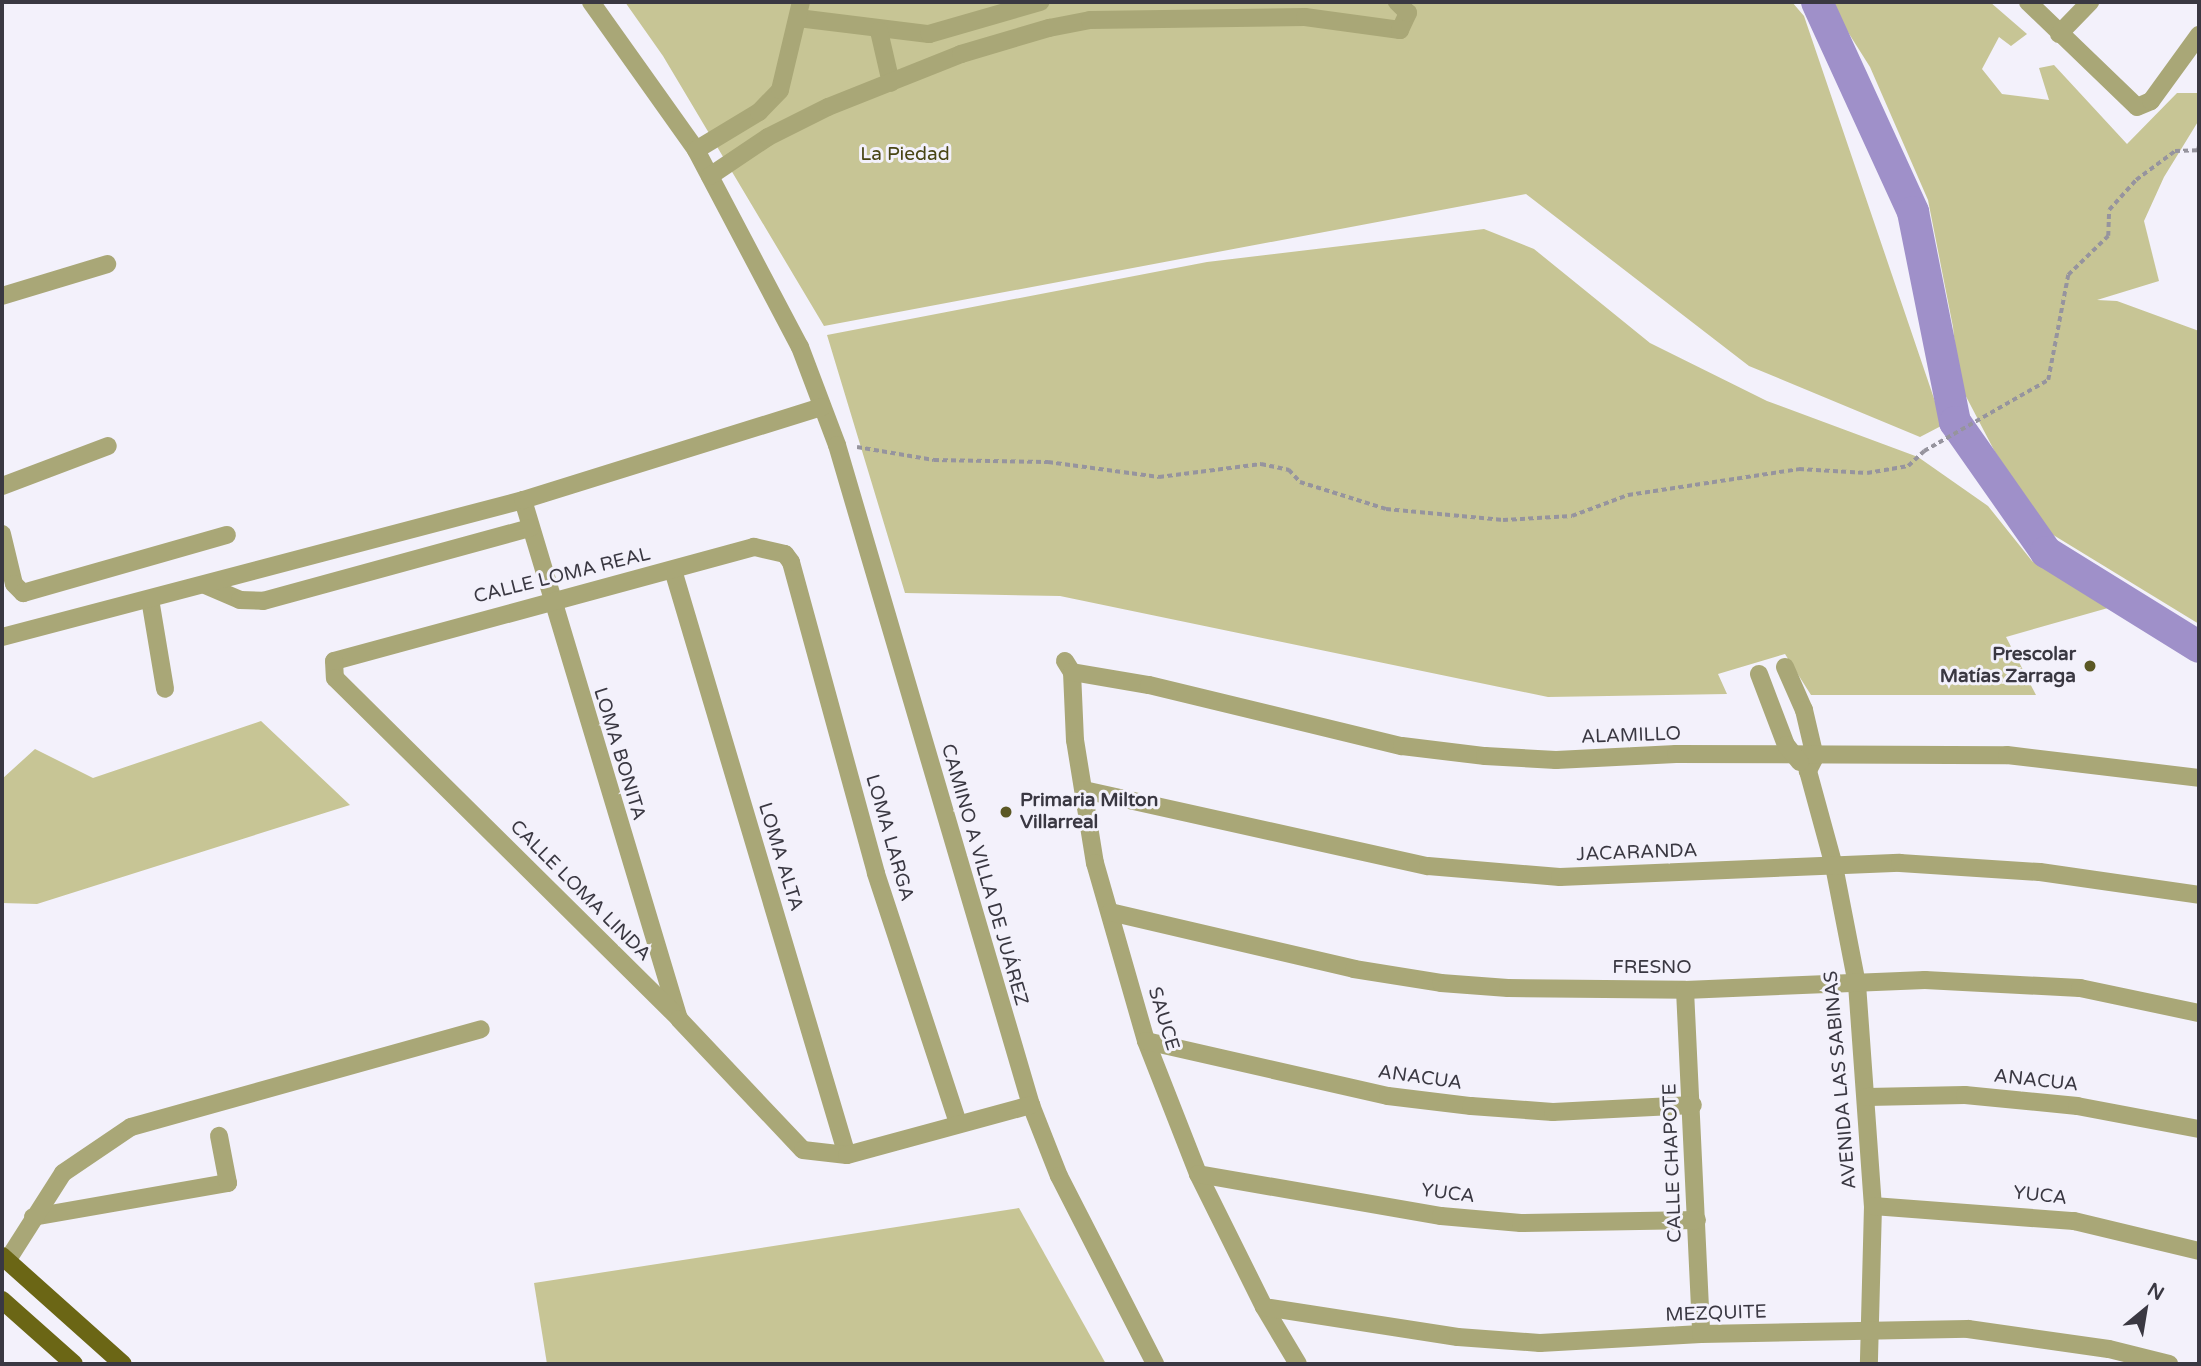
<!DOCTYPE html>
<meta charset="utf-8">
<style>
body{margin:0}
#map{position:relative;width:2201px;height:1366px;overflow:hidden;background:#f3f1fb;font-family:"Varela Round",sans-serif}
div>[style]{position:absolute}
[style*='--x']{left:calc(var(--x)*1px);top:calc(var(--y)*1px);width:calc(var(--w)*1px);rotate:calc(var(--a)*1deg)}
.green>*{inset:0;background:#c7c595}
.river>*{height:32px;margin:-16px;padding:0 16px;transform-origin:16px;border-radius:16px;background:#9f90c9}
.path>*{height:3.5px;margin-top:-1.75px;transform-origin:0;background:repeating-linear-gradient(90deg,#96949e 0 5px,transparent 0 8.5px)}
.minor>*{height:18px;margin:-9px;padding:0 9px;transform-origin:9px;border-radius:9px;background:#a9a777}
.major>*{height:18px;margin:-9px;padding:0 9px;transform-origin:9px;border-radius:9px;background:#6b6615}
.dots>*{width:19px;height:19px;translate:-50% -50%;box-sizing:border-box;border:4px solid #f3f1fb;border-radius:50%}
span{translate:-50% -50%;white-space:nowrap;text-align:center;line-height:1.15;-webkit-text-stroke:6px #f3f1fb;paint-order:stroke}
.park-label{font-size:19px;color:#484514}
.street-label{font-size:19px;color:#3a3842}
.poi-label{font-size:19px;color:#3a3842;font-weight:700}
.right{translate:-100% -50%;text-align:right}
.left{translate:0 -50%;text-align:left}
.frame{position:absolute;inset:0;border:4px solid #3a3842;pointer-events:none}
.north{position:absolute;left:2110px;top:1275px;width:70px;height:70px;-webkit-text-stroke:5px #f3f1fb;paint-order:stroke;rotate:30deg;font-size:19px;font-weight:700;line-height:28px;text-align:center;color:#3a3842}
.north::after{content:'';display:block;margin:auto;width:24px;height:32px;background:#3a3842;clip-path:polygon(50% 0,100% 100%,50% 72%,0 100%)}
</style>
<div id="map">
<div class="green">
<i style="clip-path:polygon(625px 2px,1792px 2px,1804px 16px,1943px 425px,1920px 437px,1749px 366px,1526px 194px,824px 326px,663px 56px)"></i>
<i style="clip-path:polygon(1829px 2px,1990px 2px,2027px 34px,2011px 46px,1999px 37px,1982px 69px,2002px 94px,2049px 100px,2039px 68px,2054px 65px,2127px 144px,2177px 93px,2199px 93px,2199px 120px,2164px 177px,2144px 221px,2159px 281px,2097px 300px,2117px 301px,2199px 331px,2199px 624px,2050px 533px,1995px 452px,1959px 383px,1953px 327px,1928px 200px,1870px 67px)"></i>
<i style="clip-path:polygon(1484px 229px,1534px 249px,1650px 343px,1767px 401px,1918px 457px,1988px 506px,2032px 561px,2108px 608px,2006px 637px,2036px 695px,1811px 695px,1785px 654px,1718px 674px,1727px 694px,1548px 697px,1060px 596px,905px 593px,827px 335px,1207px 262px)"></i>
<i style="clip-path:polygon(261px 721px,350px 805px,37px 904px,2px 903px,2px 779px,35px 749px,93px 778px)"></i>
<i style="clip-path:polygon(1019px 1208px,1106px 1364px,547px 1364px,534px 1283px)"></i>
</div>
<div class="river">
<i style="--x:1817;--y:2;--w:231;--a:65.4"></i>
<i style="--x:1913;--y:212;--w:214;--a:78.7"></i>
<i style="--x:1955;--y:422;--w:159;--a:55"></i>
<i style="--x:2046;--y:552;--w:180;--a:31.8"></i>
</div>
<div class="path">
<i style="--x:857;--y:447;--w:78;--a:9.6"></i>
<i style="--x:934;--y:460;--w:114;--a:1"></i>
<i style="--x:1048;--y:462;--w:112;--a:7.7"></i>
<i style="--x:1159;--y:477;--w:103;--a:-7.3"></i>
<i style="--x:1261;--y:464;--w:29;--a:12"></i>
<i style="--x:1289;--y:470;--w:16;--a:47"></i>
<i style="--x:1300;--y:482;--w:90;--a:17.4"></i>
<i style="--x:1386;--y:509;--w:118;--a:5.4"></i>
<i style="--x:1503;--y:520;--w:69;--a:-3.3"></i>
<i style="--x:1572;--y:516;--w:60;--a:-20.6"></i>
<i style="--x:1628;--y:495;--w:173;--a:-8.6"></i>
<i style="--x:1799;--y:469;--w:68;--a:3.4"></i>
<i style="--x:1867;--y:473;--w:42;--a:-9.7"></i>
<i style="--x:1908;--y:466;--w:22;--a:-43"></i>
<i style="--x:1924;--y:451;--w:143;--a:-29.8"></i>
<i style="--x:2048;--y:380;--w:107;--a:-79.2"></i>
<i style="--x:2068;--y:275;--w:56;--a:-44.3"></i>
<i style="--x:2108;--y:236;--w:26;--a:-88"></i>
<i style="--x:2109;--y:210;--w:40;--a:-48"></i>
<i style="--x:2136;--y:180;--w:49;--a:-36.6"></i>
<i style="--x:2175;--y:151;--w:23;--a:-2"></i>
<i style="--x:2198;--y:150;--w:5;--a:-79"></i>
</div>
<div class="minor">
<i style="--x:591;--y:2;--w:181;--a:54.6"></i>
<i style="--x:696;--y:150;--w:223;--a:62.2"></i>
<i style="--x:800;--y:347;--w:105;--a:69.3"></i>
<i style="--x:837;--y:445;--w:688;--a:73.62"></i>
<i style="--x:1031;--y:1105;--w:76;--a:68.5"></i>
<i style="--x:1059;--y:1176;--w:211;--a:62.9"></i>
<i style="--x:2028;--y:2;--w:151;--a:43.9"></i>
<i style="--x:2137;--y:107;--w:15;--a:-23"></i>
<i style="--x:2151;--y:101;--w:82;--a:-54"></i>
<i style="--x:798;--y:18;--w:132;--a:7"></i>
<i style="--x:929;--y:34;--w:116;--a:-16.1"></i>
<i style="--x:879;--y:31;--w:53;--a:77"></i>
<i style="--x:2059;--y:34;--w:45;--a:-45.9"></i>
<i style="--x:696;--y:150;--w:74;--a:-31.1"></i>
<i style="--x:759;--y:112;--w:30;--a:-46"></i>
<i style="--x:780;--y:90;--w:90;--a:-76.6"></i>
<i style="--x:710;--y:176;--w:70;--a:-33.9"></i>
<i style="--x:768;--y:137;--w:67;--a:-26.6"></i>
<i style="--x:828;--y:107;--w:143;--a:-21.7"></i>
<i style="--x:961;--y:54;--w:92;--a:-16.5"></i>
<i style="--x:1049;--y:28;--w:42;--a:-11"></i>
<i style="--x:1090;--y:20;--w:215;--a:-0.8"></i>
<i style="--x:1305;--y:17;--w:96;--a:7.8"></i>
<i style="--x:1400;--y:30;--w:19;--a:-65"></i>
<i style="--x:1408;--y:13;--w:16;--a:-135"></i>
<i style="--x:2;--y:296;--w:110;--a:-16.9"></i>
<i style="--x:2;--y:486;--w:113;--a:-20.7"></i>
<i style="--x:523;--y:500;--w:539;--a:73.28"></i>
<i style="--x:2;--y:534;--w:51;--a:76.5"></i>
<i style="--x:14;--y:584;--w:13;--a:45"></i>
<i style="--x:23;--y:593;--w:212;--a:-15.9"></i>
<i style="--x:673;--y:570;--w:610;--a:73.44"></i>
<i style="--x:205;--y:585;--w:38;--a:23"></i>
<i style="--x:240;--y:600;--w:23;--a:2"></i>
<i style="--x:263;--y:601;--w:277;--a:-15.3"></i>
<i style="--x:150;--y:599;--w:91;--a:80.5"></i>
<i style="--x:2;--y:637;--w:539;--a:-14.73"></i>
<i style="--x:523;--y:500;--w:313;--a:-17.3"></i>
<i style="--x:1065;--y:661;--w:13;--a:58"></i>
<i style="--x:1072;--y:672;--w:68;--a:87.5"></i>
<i style="--x:1075;--y:740;--w:125;--a:80.8"></i>
<i style="--x:1095;--y:863;--w:185;--a:74"></i>
<i style="--x:1146;--y:1041;--w:143;--a:68.6"></i>
<i style="--x:1198;--y:1174;--w:148;--a:63.6"></i>
<i style="--x:1264;--y:1307;--w:66;--a:59.2"></i>
<i style="--x:1785;--y:667;--w:47;--a:66.2"></i>
<i style="--x:1804;--y:710;--w:48;--a:76.8"></i>
<i style="--x:1815;--y:757;--w:16;--a:117"></i>
<i style="--x:1808;--y:771;--w:98;--a:74.7"></i>
<i style="--x:1834;--y:866;--w:120;--a:79"></i>
<i style="--x:1857;--y:984;--w:223;--a:85.9"></i>
<i style="--x:1873;--y:1206;--w:158;--a:91.5"></i>
<i style="--x:1072;--y:672;--w:78;--a:9.6"></i>
<i style="--x:1149;--y:685;--w:260;--a:13.6"></i>
<i style="--x:1402;--y:746;--w:84;--a:6.9"></i>
<i style="--x:1485;--y:756;--w:71;--a:3.2"></i>
<i style="--x:1556;--y:760;--w:120;--a:-2.9"></i>
<i style="--x:1676;--y:754;--w:331;--a:0.2"></i>
<i style="--x:2007;--y:755;--w:193;--a:6.8"></i>
<i style="--x:1759;--y:674;--w:76;--a:69.2"></i>
<i style="--x:1786;--y:745;--w:22;--a:51"></i>
<i style="--x:1084;--y:790;--w:352;--a:12.5"></i>
<i style="--x:1428;--y:866;--w:132;--a:4.8"></i>
<i style="--x:1560;--y:877;--w:340;--a:-2.4"></i>
<i style="--x:1900;--y:863;--w:140;--a:3.7"></i>
<i style="--x:2040;--y:872;--w:161;--a:8.2"></i>
<i style="--x:1110;--y:912;--w:251;--a:13.1"></i>
<i style="--x:1354;--y:969;--w:88;--a:9.1"></i>
<i style="--x:1441;--y:983;--w:67;--a:4.3"></i>
<i style="--x:1508;--y:988;--w:177;--a:0.6"></i>
<i style="--x:1685;--y:990;--w:240;--a:-2.4"></i>
<i style="--x:1925;--y:980;--w:155;--a:3"></i>
<i style="--x:2080;--y:988;--w:122;--a:11.9"></i>
<i style="--x:1685;--y:990;--w:344;--a:87.3"></i>
<i style="--x:1146;--y:1041;--w:248;--a:12.8"></i>
<i style="--x:1388;--y:1096;--w:84;--a:6.9"></i>
<i style="--x:1471;--y:1106;--w:82;--a:4.2"></i>
<i style="--x:1553;--y:1112;--w:140;--a:-2.9"></i>
<i style="--x:1867;--y:1097;--w:98;--a:-1.2"></i>
<i style="--x:1965;--y:1095;--w:113;--a:5.6"></i>
<i style="--x:2077;--y:1106;--w:124;--a:10.7"></i>
<i style="--x:958;--y:1123;--w:263;--a:-108.2"></i>
<i style="--x:876;--y:873;--w:322;--a:-105.3"></i>
<i style="--x:791;--y:562;--w:10;--a:-127"></i>
<i style="--x:785;--y:554;--w:32;--a:-167"></i>
<i style="--x:754;--y:547;--w:435;--a:164.8"></i>
<i style="--x:334;--y:661;--w:17;--a:87"></i>
<i style="--x:335;--y:678;--w:484;--a:44.7"></i>
<i style="--x:679;--y:1019;--w:180;--a:46.6"></i>
<i style="--x:803;--y:1150;--w:44;--a:6.5"></i>
<i style="--x:847;--y:1155;--w:191;--a:-15.2"></i>
<i style="--x:1198;--y:1174;--w:247;--a:9.8"></i>
<i style="--x:1441;--y:1216;--w:80;--a:5"></i>
<i style="--x:1521;--y:1223;--w:176;--a:-1"></i>
<i style="--x:1873;--y:1206;--w:202;--a:4.3"></i>
<i style="--x:2074;--y:1221;--w:129;--a:13.5"></i>
<i style="--x:33;--y:1217;--w:198;--a:-9.9"></i>
<i style="--x:228;--y:1183;--w:48;--a:-100.8"></i>
<i style="--x:7;--y:1261;--w:104;--a:-57.5"></i>
<i style="--x:63;--y:1173;--w:82;--a:-34.1"></i>
<i style="--x:131;--y:1127;--w:363;--a:-15.6"></i>
<i style="--x:1264;--y:1307;--w:196;--a:8.8"></i>
<i style="--x:1458;--y:1337;--w:82;--a:4.2"></i>
<i style="--x:1540;--y:1343;--w:161;--a:-3.2"></i>
<i style="--x:1701;--y:1334;--w:267;--a:-1.1"></i>
<i style="--x:1968;--y:1329;--w:142;--a:8.1"></i>
<i style="--x:2109;--y:1349;--w:62;--a:14"></i>
</div>
<div class="major">
<i style="--x:2;--y:1256;--w:162;--a:41.8"></i>
<i style="--x:2;--y:1300;--w:96;--a:41.6"></i>
</div>
<div class="dots">
<i style="left:2090px;top:666px;background:#5b5824"></i>
<i style="left:1006px;top:812px;background:#5b5824"></i>
</div>
<div class="park-label">
<span style="left:905px;top:155px">La Piedad</span>
</div>
<div class="street-label">
<span style="left:562px;top:576px;rotate:-14deg">CALLE LOMA REAL</span>
<span style="left:1631px;top:736px;rotate:-2deg">ALAMILLO</span>
<span style="left:619px;top:754px;rotate:73deg">LOMA BONITA</span>
<span style="left:889px;top:838px;rotate:74deg">LOMA LARGA</span>
<span style="left:1637px;top:853px;rotate:-2deg">JACARANDA</span>
<span style="left:780px;top:857px;rotate:73deg">LOMA ALTA</span>
<span style="left:984px;top:875px;rotate:74deg">CAMINO A VILLA DE JUÁREZ</span>
<span style="left:580px;top:891px;rotate:45deg">CALLE LOMA LINDA</span>
<span style="left:1652px;top:968px">FRESNO</span>
<span style="left:1163px;top:1019px;rotate:73deg">SAUCE</span>
<span style="left:1420px;top:1078px;rotate:8deg">ANACUA</span>
<span style="left:1841px;top:1080px;rotate:-95deg">AVENIDA LAS SABINAS</span>
<span style="left:2036px;top:1081px;rotate:6deg">ANACUA</span>
<span style="left:1673px;top:1163px;rotate:-92deg">CALLE CHAPOTE</span>
<span style="left:1448px;top:1194px;rotate:7deg">YUCA</span>
<span style="left:2040px;top:1196px;rotate:6deg">YUCA</span>
<span style="left:1716px;top:1314px;rotate:-2deg">MEZQUITE</span>
</div>
<div class="poi-label">
<span class="right" style="left:2076px;top:666px">Prescolar<br>Matías Zarraga</span>
<span class="left" style="left:1020px;top:812px">Primaria Milton<br>Villarreal</span>
</div>
<div class="frame"></div>
<div class="north">N</div>
</div>
